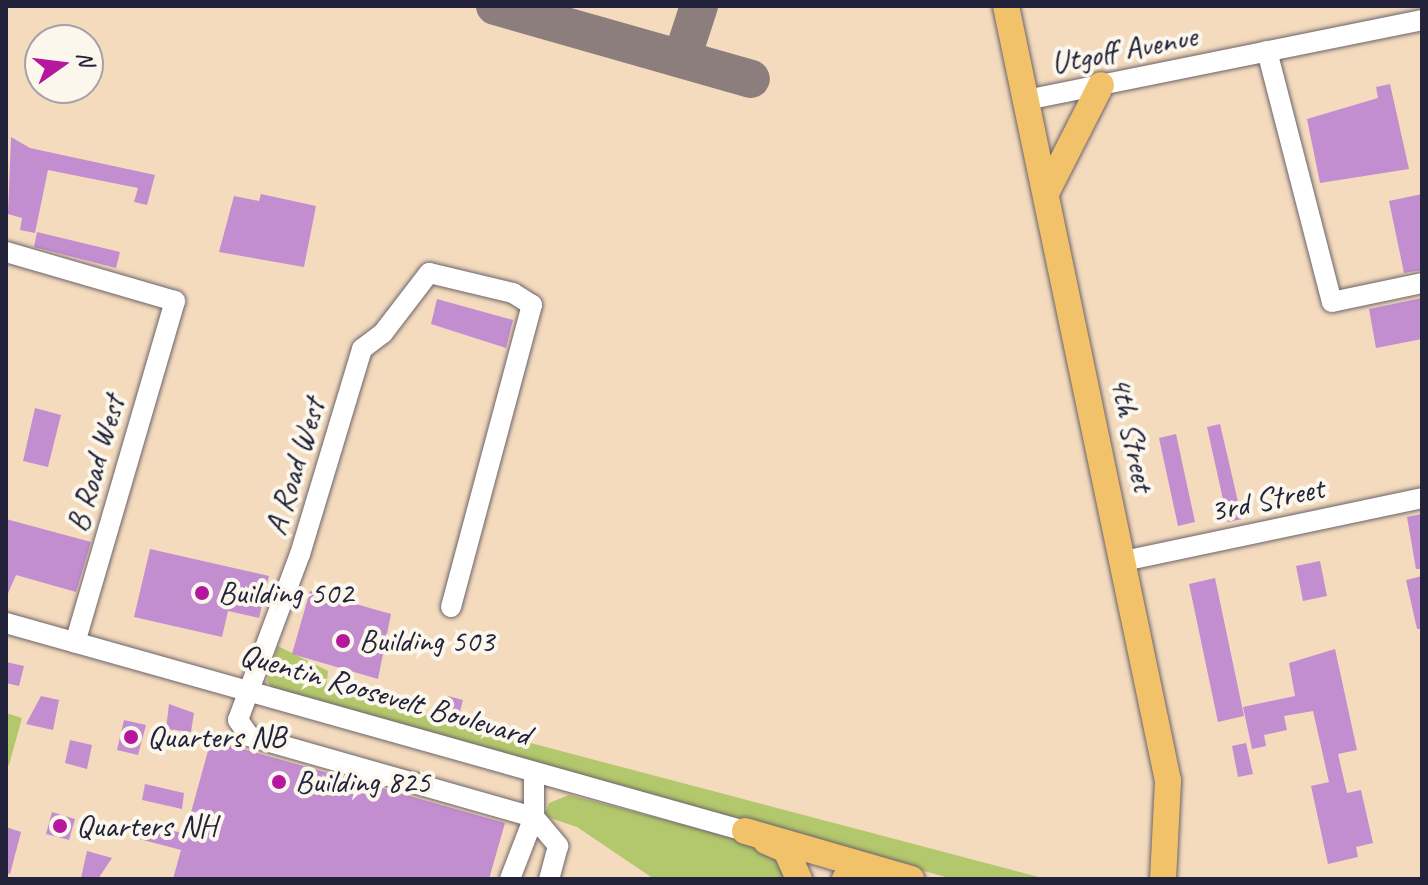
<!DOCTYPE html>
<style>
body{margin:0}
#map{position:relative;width:1428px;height:885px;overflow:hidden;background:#f4dbbe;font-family:Caveat,sans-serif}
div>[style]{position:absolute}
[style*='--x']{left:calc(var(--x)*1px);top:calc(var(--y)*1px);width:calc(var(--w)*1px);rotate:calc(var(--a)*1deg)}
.green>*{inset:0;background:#b3c86c}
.taxiway>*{height:38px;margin:-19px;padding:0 19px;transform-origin:19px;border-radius:19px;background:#8b7e7c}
.building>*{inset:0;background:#c28ed0}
.roads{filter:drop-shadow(0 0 2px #6c6369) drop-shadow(0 0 2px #6c6369)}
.minor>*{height:20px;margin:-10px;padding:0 10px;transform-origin:10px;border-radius:10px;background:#fff}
.major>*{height:26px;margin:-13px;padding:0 13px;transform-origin:13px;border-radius:13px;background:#f2c26a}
.dots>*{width:22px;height:22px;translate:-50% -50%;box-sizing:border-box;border:4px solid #fbf7ec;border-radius:50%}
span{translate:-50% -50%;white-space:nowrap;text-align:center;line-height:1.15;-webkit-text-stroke:8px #fbf7ec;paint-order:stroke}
.street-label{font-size:32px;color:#22223b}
.poi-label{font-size:32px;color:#22223b}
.left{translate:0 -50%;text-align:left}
.frame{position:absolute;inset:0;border:8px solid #22223b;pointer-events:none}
.north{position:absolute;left:24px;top:24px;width:80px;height:80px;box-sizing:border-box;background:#fbf7ec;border:2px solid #a4a2a5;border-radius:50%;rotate:76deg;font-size:22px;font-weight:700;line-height:32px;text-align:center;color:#22223b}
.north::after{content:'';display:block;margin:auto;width:28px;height:36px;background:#b5179e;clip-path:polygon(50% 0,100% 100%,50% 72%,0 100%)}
</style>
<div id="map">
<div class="green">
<i style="clip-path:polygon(278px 646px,328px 671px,326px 689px,1046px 879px,953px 879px,273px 691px,267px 680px)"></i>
<i style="clip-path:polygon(6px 713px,22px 718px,9px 765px,6px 764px)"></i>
<i style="clip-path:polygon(569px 795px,758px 844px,772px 851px,790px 879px,654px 879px,577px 827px,544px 816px,549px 803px)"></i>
</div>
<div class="taxiway">
<i style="--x:495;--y:6;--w:266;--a:15.9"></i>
<i style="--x:682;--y:58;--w:55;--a:-71.9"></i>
</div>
<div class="building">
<i style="clip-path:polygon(1390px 84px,1409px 169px,1320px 183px,1307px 119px,1378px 98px,1376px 87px)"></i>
<i style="clip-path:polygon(11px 137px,30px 148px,155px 175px,147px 205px,134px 202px,138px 188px,48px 170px,35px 233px,20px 230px,22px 218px,8px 214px)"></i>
<i style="clip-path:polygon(261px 194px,316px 206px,304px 267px,219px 252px,234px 196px,259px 201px)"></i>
<i style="clip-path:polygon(1422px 194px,1422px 270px,1404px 273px,1389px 201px)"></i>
<i style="clip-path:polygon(37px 232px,120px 252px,116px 268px,34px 247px)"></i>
<i style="clip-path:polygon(1422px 298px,1422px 339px,1376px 348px,1369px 309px)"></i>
<i style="clip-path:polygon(437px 299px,513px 320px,506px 348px,431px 324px)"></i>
<i style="clip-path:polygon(35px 408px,61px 415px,48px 467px,23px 461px)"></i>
<i style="clip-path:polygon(1220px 424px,1242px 519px,1228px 522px,1207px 427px)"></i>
<i style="clip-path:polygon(1176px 434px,1195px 522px,1178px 526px,1159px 438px)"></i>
<i style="clip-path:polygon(1422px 514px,1422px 569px,1416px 569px,1407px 517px)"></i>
<i style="clip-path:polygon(6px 519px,91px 542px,76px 592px,16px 575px,6px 598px)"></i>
<i style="clip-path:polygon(150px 549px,269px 576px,259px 618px,228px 611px,222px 637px,134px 617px)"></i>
<i style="clip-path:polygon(1320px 561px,1327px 596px,1303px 601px,1296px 566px)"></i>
<i style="clip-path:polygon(1422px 576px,1422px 629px,1417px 629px,1406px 580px)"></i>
<i style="clip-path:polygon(1215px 578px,1244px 716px,1218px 722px,1189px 584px)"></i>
<i style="clip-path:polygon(310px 591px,391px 614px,378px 679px,292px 654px)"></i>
<i style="clip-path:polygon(1335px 649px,1357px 750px,1338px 754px,1347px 793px,1361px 790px,1373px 843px,1356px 847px,1358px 857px,1328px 864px,1311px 786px,1329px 782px,1313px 711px,1284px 716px,1287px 730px,1264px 735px,1266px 746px,1252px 749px,1243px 707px,1295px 696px,1289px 663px)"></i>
<i style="clip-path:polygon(6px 662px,24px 666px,19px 686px,6px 683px)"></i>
<i style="clip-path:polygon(41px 696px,59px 700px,53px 730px,26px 724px)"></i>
<i style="clip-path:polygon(448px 696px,463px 700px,459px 715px,444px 710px)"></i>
<i style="clip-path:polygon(169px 704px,194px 713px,191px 732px,166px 729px)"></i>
<i style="clip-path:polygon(124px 720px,146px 725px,138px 755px,117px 750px)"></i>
<i style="clip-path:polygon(70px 740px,92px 745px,87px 769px,65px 763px)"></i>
<i style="clip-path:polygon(211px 740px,505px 823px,489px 879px,173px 879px,181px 850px,132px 837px,137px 821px,185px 834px)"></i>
<i style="clip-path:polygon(1246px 743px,1253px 774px,1238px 777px,1232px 746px)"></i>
<i style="clip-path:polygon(145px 784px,184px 793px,182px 809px,142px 800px)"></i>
<i style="clip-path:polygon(52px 812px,75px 819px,69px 840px,46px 834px)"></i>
<i style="clip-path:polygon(6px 827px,21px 832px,10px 874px,6px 873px)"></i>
<i style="clip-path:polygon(87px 851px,112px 858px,98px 879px,81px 878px)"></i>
</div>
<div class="roads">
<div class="minor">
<i style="--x:1267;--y:51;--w:259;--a:75.5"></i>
<i style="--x:1332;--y:302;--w:92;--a:-11.9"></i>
<i style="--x:1026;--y:100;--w:404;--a:-11.4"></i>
<i style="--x:6;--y:252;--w:176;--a:16.2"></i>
<i style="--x:175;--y:301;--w:356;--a:106.3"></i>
<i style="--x:1124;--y:561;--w:305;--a:-11.9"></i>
<i style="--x:451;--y:607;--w:313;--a:-75"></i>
<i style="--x:532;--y:305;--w:22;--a:-148"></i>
<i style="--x:513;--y:293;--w:86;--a:-166.6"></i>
<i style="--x:429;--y:273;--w:76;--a:127.5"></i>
<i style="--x:383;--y:333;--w:26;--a:143"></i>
<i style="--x:362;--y:349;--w:214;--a:106.8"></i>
<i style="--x:300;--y:554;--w:177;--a:110.5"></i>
<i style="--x:238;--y:720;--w:19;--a:55"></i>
<i style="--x:249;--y:736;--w:296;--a:15.9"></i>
<i style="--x:534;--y:817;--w:66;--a:111.2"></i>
<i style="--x:6;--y:623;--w:768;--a:15.72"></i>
<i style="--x:534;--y:772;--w:45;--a:90"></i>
<i style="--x:534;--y:817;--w:38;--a:50"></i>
<i style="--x:558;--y:846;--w:34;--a:105"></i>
</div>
<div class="major">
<i style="--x:1006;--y:6;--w:792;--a:78.19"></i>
<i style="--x:1168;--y:781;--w:98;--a:92.9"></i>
<i style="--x:1046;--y:193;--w:121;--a:-63"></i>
<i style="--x:745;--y:831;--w:173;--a:16.1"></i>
<i style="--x:766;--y:841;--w:22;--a:24"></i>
<i style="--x:786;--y:850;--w:32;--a:66"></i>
<i style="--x:845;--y:879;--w:41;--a:-7"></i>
</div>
</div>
<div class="dots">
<i style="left:202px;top:593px;background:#b5179e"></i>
<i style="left:343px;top:641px;background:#b5179e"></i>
<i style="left:131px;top:737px;background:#b5179e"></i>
<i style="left:279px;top:782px;background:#b5179e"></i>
<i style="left:60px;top:826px;background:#b5179e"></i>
</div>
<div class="street-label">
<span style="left:1124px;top:50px;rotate:-11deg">Utgoff Avenue</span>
<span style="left:1132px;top:434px;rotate:78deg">4th Street</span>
<span style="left:96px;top:464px;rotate:-74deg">B Road West</span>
<span style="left:295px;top:467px;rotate:-73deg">A Road West</span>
<span style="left:1267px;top:500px;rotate:-12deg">3rd Street</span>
<span style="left:385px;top:695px;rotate:16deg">Quentin Roosevelt Boulevard</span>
</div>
<div class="poi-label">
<span class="left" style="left:218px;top:593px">Building 502</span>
<span class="left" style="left:359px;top:641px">Building 503</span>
<span class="left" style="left:147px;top:737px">Quarters NB</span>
<span class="left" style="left:295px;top:782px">Building 825</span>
<span class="left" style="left:76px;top:826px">Quarters NH</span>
</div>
<div class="frame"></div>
<div class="north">N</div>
</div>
